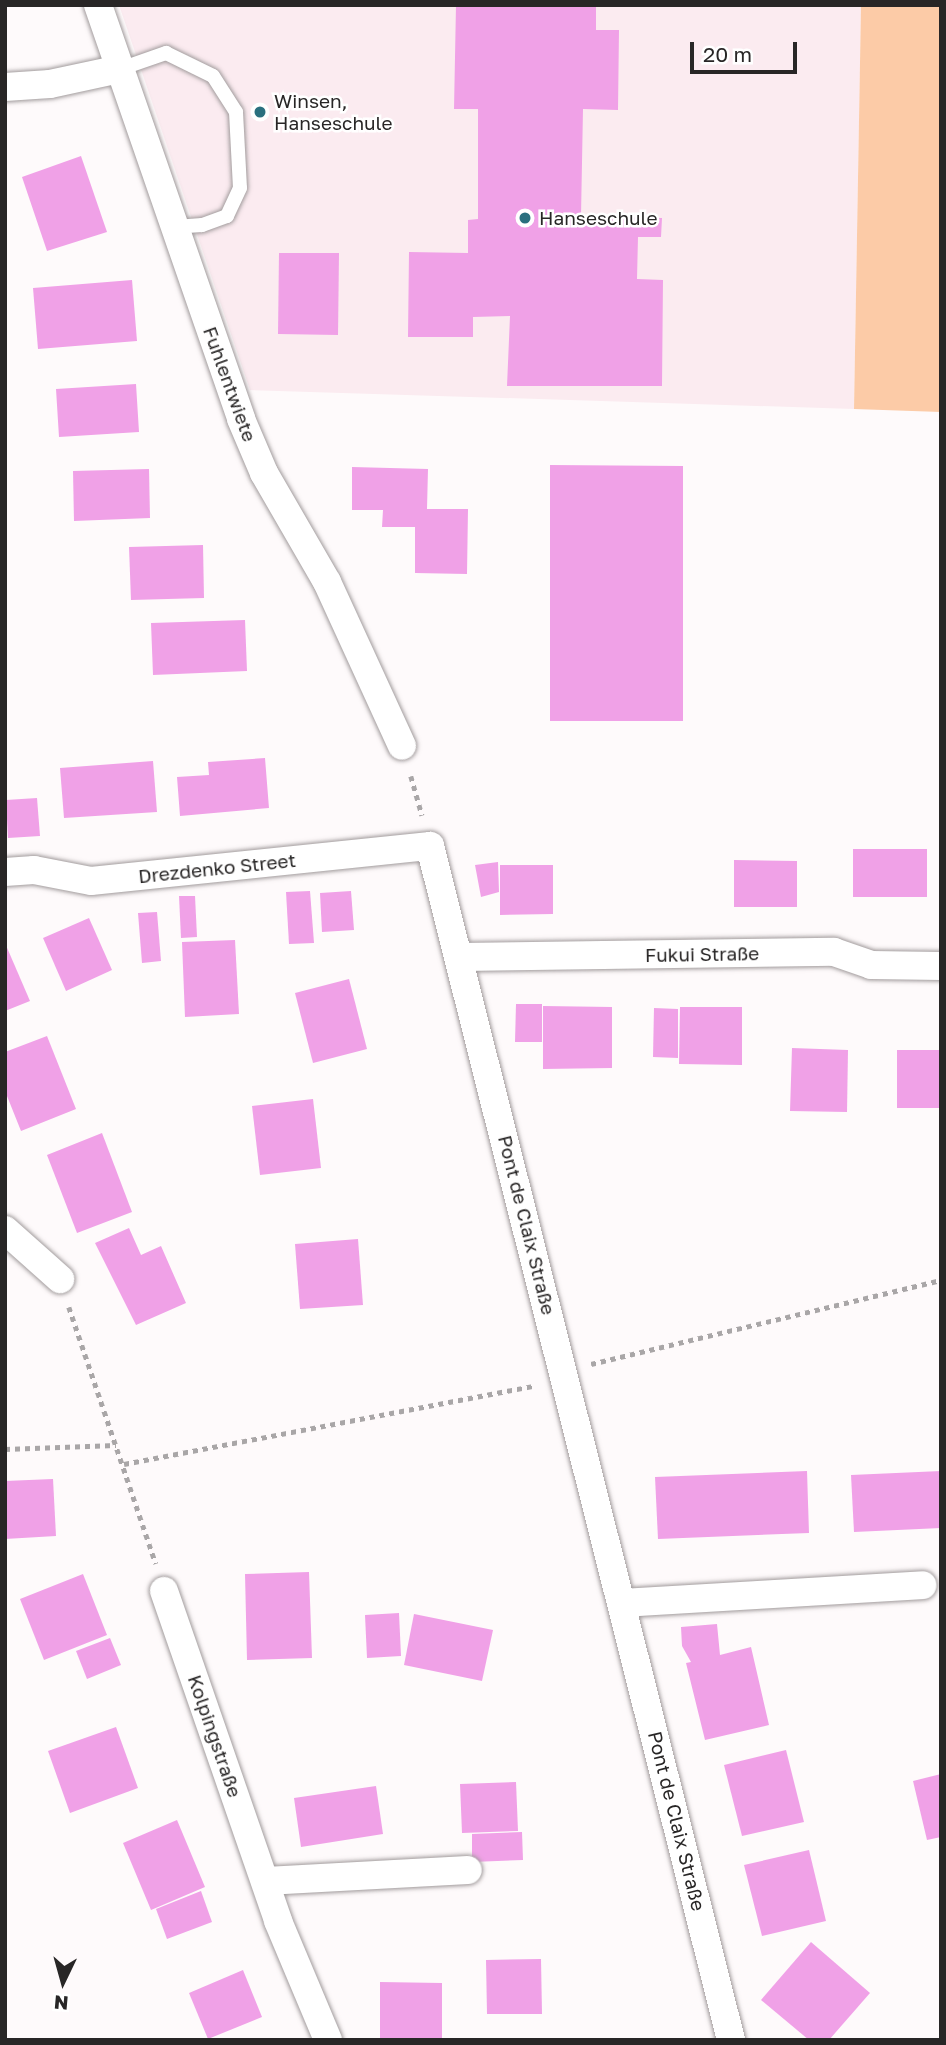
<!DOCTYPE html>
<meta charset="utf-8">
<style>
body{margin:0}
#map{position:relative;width:946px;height:2045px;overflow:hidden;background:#fefafb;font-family:"Golos Text",sans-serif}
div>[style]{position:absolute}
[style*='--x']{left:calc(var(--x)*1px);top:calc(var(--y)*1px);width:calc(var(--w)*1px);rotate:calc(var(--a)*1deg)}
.built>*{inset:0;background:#fbebf0}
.green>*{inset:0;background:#fccba7}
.building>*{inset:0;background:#f0a1e7}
.path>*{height:4.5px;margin-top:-2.25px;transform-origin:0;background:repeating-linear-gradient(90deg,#a9a6a7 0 5px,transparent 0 10px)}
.roads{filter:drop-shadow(0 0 2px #a29c9d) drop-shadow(0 0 2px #a29c9d)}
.lane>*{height:14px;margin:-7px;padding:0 7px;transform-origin:7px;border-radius:7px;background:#fff}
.street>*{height:28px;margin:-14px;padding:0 14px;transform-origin:14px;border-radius:14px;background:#fff}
.dots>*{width:19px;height:19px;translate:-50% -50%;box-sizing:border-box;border:4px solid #fff;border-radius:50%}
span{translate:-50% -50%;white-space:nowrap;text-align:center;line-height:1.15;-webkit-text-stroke:5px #fff;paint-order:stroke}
.poi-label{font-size:19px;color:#282626}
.left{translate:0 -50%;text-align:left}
.street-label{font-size:19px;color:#282626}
.frame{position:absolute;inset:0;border:7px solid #282626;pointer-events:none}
.north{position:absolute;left:28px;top:1947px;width:70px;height:70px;-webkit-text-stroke:5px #fff;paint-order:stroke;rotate:185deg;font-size:19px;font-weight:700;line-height:28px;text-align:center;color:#282626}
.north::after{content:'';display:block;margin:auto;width:24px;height:32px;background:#282626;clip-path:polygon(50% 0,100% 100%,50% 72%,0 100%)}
.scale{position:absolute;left:690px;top:42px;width:107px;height:32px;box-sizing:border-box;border:4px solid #282626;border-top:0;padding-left:9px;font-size:21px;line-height:24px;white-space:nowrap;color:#282626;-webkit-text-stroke:5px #fff;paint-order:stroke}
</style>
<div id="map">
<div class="built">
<i style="clip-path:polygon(119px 5px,861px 5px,854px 409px,250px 390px)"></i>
</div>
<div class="green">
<i style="clip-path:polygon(861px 5px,941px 5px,941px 412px,854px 409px)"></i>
</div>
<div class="building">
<i style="clip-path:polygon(456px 5px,596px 5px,596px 30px,619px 30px,618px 110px,583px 109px,581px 216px,662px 218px,661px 237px,638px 237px,637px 279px,663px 280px,662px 386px,507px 386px,510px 316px,473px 317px,473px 337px,408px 337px,409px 252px,468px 253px,468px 220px,478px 219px,478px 109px,454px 109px)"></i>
<i style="clip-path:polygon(81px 156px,107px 232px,47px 251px,22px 177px)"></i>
<i style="clip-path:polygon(279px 253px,339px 253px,338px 335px,278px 334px)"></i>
<i style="clip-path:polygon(132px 280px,137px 341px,38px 349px,33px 288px)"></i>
<i style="clip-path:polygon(136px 384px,139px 432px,59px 437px,56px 389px)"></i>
<i style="clip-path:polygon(550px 465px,683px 466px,683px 721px,550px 721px)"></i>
<i style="clip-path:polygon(352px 467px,428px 469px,427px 509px,468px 509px,467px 574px,415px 573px,415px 527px,382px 527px,383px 510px,352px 510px)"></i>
<i style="clip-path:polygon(149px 469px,150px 518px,74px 521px,73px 471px)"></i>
<i style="clip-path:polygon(203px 545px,204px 598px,131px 600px,129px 547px)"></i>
<i style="clip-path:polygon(245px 620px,247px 671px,153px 675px,151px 623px)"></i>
<i style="clip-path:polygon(265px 758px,269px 808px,180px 816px,177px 777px,209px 775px,208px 762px)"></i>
<i style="clip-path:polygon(153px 761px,157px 812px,64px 818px,60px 768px)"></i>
<i style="clip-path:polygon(37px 798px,40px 836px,8px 838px,6px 800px)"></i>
<i style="clip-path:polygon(853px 849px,927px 849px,927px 897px,853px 897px)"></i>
<i style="clip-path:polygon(734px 860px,797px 861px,797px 907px,734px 907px)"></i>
<i style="clip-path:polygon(498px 862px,499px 892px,481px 897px,475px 865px)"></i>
<i style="clip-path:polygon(500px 865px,553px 865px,553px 914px,500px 915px)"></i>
<i style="clip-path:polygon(310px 891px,314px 943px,289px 944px,286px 892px)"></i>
<i style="clip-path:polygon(351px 891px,354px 930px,322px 932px,320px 893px)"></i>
<i style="clip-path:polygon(179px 896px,195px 896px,197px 937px,181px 938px)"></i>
<i style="clip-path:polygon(157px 912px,161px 961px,142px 963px,138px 913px)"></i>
<i style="clip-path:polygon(89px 918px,112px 970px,66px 991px,43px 938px)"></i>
<i style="clip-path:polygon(235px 940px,239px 1014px,185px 1017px,182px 942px)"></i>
<i style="clip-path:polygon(5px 943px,30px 1001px,5px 1011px)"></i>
<i style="clip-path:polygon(349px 979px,367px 1049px,313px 1063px,295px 993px)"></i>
<i style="clip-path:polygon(516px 1004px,542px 1004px,542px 1042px,515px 1042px)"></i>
<i style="clip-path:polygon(543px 1006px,612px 1007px,612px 1068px,543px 1069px)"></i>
<i style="clip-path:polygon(680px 1007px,742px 1007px,742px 1065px,679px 1064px)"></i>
<i style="clip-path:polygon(654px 1008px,678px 1009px,678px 1058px,653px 1057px)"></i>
<i style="clip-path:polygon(47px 1036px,76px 1109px,21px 1131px,5px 1091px,5px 1052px)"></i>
<i style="clip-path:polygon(792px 1048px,848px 1050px,847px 1112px,790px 1111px)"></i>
<i style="clip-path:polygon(897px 1050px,941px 1050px,941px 1108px,897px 1108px)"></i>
<i style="clip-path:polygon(313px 1099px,321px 1168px,260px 1175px,252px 1106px)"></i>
<i style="clip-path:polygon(102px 1133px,132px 1212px,77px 1233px,47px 1155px)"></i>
<i style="clip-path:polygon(129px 1228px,141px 1255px,161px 1246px,186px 1303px,136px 1325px,95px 1243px)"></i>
<i style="clip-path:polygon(358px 1239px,363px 1305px,300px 1309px,295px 1244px)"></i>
<i style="clip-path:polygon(807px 1471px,809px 1533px,658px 1539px,655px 1477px)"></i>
<i style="clip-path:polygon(941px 1471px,941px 1528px,854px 1532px,851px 1475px)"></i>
<i style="clip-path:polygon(53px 1479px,56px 1536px,5px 1539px,5px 1481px)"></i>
<i style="clip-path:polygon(309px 1572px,312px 1658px,247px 1660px,245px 1574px)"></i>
<i style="clip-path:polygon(83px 1574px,107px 1635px,44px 1660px,20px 1599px)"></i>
<i style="clip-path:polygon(399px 1613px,401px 1656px,367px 1658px,365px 1615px)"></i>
<i style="clip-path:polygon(414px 1614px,493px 1630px,482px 1681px,404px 1665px)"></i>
<i style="clip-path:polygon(717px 1624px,720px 1655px,751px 1647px,769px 1725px,705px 1740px,686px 1663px,691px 1662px,682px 1646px,681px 1627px)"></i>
<i style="clip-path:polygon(110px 1638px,121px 1665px,87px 1679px,76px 1651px)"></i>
<i style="clip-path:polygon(116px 1727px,138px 1788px,70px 1813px,48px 1751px)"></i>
<i style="clip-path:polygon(786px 1750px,804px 1822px,742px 1836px,724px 1765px)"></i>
<i style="clip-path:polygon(941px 1774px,941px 1837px,927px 1840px,913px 1781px)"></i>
<i style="clip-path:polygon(516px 1782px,518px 1831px,462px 1833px,460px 1784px)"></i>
<i style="clip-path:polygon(376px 1786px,383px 1834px,301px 1847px,294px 1798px)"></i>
<i style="clip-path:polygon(177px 1820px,205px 1887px,151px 1910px,123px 1843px)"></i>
<i style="clip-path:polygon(522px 1832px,523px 1860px,472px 1862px,472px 1834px)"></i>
<i style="clip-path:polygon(809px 1850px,826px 1921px,762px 1936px,744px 1865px)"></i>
<i style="clip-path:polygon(201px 1891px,212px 1922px,167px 1939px,156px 1909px)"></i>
<i style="clip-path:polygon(811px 1942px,870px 1993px,829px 2040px,809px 2040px,761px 2000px)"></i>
<i style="clip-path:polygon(541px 1959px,542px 2014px,487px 2014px,486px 1960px)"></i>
<i style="clip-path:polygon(243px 1970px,262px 2017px,208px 2039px,189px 1993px)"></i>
<i style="clip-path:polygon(380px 1982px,442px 1983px,442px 2039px,380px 2038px)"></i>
</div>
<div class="path">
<i style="--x:411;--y:776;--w:41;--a:74.2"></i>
<i style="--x:69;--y:1307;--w:271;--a:71.3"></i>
<i style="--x:591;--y:1364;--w:360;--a:-13.5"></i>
<i style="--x:5;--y:1449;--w:111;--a:-2.1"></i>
<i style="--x:124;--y:1464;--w:417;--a:-10.8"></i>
</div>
<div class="roads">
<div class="lane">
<i style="--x:120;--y:69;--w:49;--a:-19.2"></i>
<i style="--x:166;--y:53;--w:52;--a:26.1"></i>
<i style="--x:213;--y:76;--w:43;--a:57.4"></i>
<i style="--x:236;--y:112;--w:76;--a:87"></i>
<i style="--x:240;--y:188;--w:31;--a:115"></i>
<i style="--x:227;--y:216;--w:27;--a:160"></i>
<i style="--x:202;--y:225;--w:27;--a:176"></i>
</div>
<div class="street">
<i style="--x:98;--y:5;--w:438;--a:70.9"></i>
<i style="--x:241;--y:419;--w:59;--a:66.9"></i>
<i style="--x:264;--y:473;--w:126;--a:60"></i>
<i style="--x:327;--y:582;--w:180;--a:65.4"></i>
<i style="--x:5;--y:87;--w:45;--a:-3.8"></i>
<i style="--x:50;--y:84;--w:72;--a:-12.1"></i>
<i style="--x:5;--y:872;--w:29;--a:-4"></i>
<i style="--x:34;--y:870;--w:58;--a:10.9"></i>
<i style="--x:91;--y:881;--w:341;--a:-5.9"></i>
<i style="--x:430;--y:846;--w:1231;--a:75.85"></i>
<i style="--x:461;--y:957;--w:373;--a:-0.8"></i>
<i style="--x:834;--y:952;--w:39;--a:19"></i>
<i style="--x:871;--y:965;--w:70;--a:0.8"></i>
<i style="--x:5;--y:1230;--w:74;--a:41.7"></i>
<i style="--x:164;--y:1591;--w:349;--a:70.9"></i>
<i style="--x:278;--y:1921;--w:129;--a:67.2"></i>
<i style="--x:623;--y:1603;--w:300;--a:-3.4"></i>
<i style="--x:266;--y:1881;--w:202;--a:-3.1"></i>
</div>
</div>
<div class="dots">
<i style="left:260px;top:112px;background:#2a6f7e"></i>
<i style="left:525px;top:218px;background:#2a6f7e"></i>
</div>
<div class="poi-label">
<span class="left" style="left:274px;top:112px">Winsen,<br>Hanseschule</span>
<span class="left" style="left:539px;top:218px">Hanseschule</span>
</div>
<div class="street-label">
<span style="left:230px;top:384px;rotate:70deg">Fuhlentwiete</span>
<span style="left:217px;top:868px;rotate:-6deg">Drezdenko Street</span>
<span style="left:702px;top:954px;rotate:-1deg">Fukui Straße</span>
<span style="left:527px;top:1225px;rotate:76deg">Pont de Claix Straße</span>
<span style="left:215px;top:1736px;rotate:71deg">Kolpingstraße</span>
<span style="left:677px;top:1821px;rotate:76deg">Pont de Claix Straße</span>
</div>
<div class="frame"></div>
<div class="north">N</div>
<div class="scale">20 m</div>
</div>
